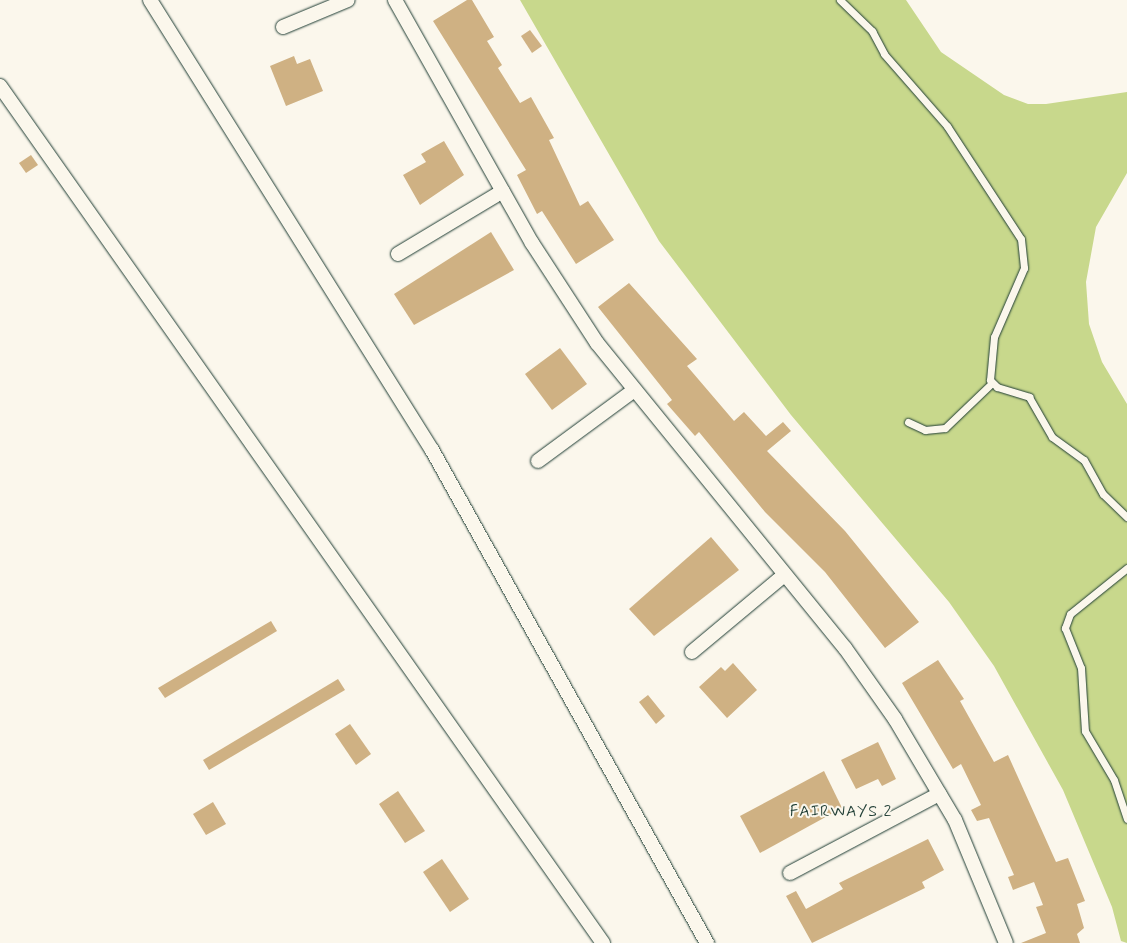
<!DOCTYPE html>
<style>
body{margin:0}
#map{position:relative;width:1127px;height:943px;overflow:hidden;background:#fbf7ec;font-family:Mynerve,sans-serif}
div>[style]{position:absolute}
[style*='--x']{left:calc(var(--x)*1px);top:calc(var(--y)*1px);width:calc(var(--w)*1px);rotate:calc(var(--a)*1deg)}
.green>*{inset:0;background:#c8d88c}
.building>*{inset:0;background:#cfb183}
.roads{filter:drop-shadow(0 0 1px #1f3d34) drop-shadow(0 0 1px #1f3d34)}
.service>*{height:7px;margin:-3.5px;padding:0 3.5px;transform-origin:3.5px;border-radius:3.5px;background:#fbf7ec}
.minor>*{height:14px;margin:-7px;padding:0 7px;transform-origin:7px;border-radius:7px;background:#fbf7ec}
span{translate:-50% -50%;white-space:nowrap;text-align:center;line-height:1.15;-webkit-text-stroke:4px #fbf7ec;paint-order:stroke}
.neighbourhood-label{font-size:16px;color:#1f3d34;letter-spacing:1px}
</style>
<div id="map">
<div class="green">
<i style="clip-path:polygon(520px 0,906px 0,941px 52px,1004px 95px,1028px 104px,1046px 104px,1127px 92px,1127px 173px,1096px 227px,1086px 282px,1089px 324px,1102px 362px,1127px 404px,1127px 943px,1121px 941px,1112px 907px,1063px 790px,994px 666px,949px 602px,791px 415px,659px 241px)"></i>
</div>
<div class="building">
<i style="clip-path:polygon(467px 0,472px 0,494px 37px,487px 41px,502px 65px,498px 68px,520px 103px,531px 97px,554px 138px,549px 140px,580px 206px,588px 201px,614px 240px,576px 264px,542px 211px,537px 214px,517px 175px,526px 170px,433px 21px)"></i>
<i style="clip-path:polygon(530px 30px,542px 46px,532px 53px,521px 36px)"></i>
<i style="clip-path:polygon(294px 56px,297px 64px,310px 59px,323px 91px,286px 106px,270px 66px)"></i>
<i style="clip-path:polygon(444px 141px,464px 175px,420px 205px,403px 175px,426px 162px,421px 154px)"></i>
<i style="clip-path:polygon(31px 155px,38px 165px,26px 173px,19px 163px)"></i>
<i style="clip-path:polygon(491px 232px,514px 270px,414px 325px,394px 294px)"></i>
<i style="clip-path:polygon(629px 283px,697px 359px,687px 366px,734px 421px,744px 412px,766px 436px,783px 422px,791px 431px,767px 451px,845px 531px,919px 622px,885px 648px,825px 572px,765px 512px,699px 432px,695px 436px,667px 404px,672px 400px,598px 307px)"></i>
<i style="clip-path:polygon(560px 348px,587px 384px,552px 410px,525px 374px)"></i>
<i style="clip-path:polygon(711px 537px,739px 570px,654px 636px,629px 609px)"></i>
<i style="clip-path:polygon(271px 621px,277px 631px,165px 698px,158px 688px)"></i>
<i style="clip-path:polygon(938px 660px,964px 699px,960px 701px,994px 762px,1008px 755px,1056px 862px,1068px 858px,1085px 901px,1077px 904px,1084px 928px,1077px 934px,1080px 943px,1021px 943px,1046px 933px,1036px 907px,1043px 905px,1034px 882px,1013px 890px,1008px 877px,1014px 875px,989px 818px,977px 821px,971px 810px,981px 805px,961px 764px,953px 769px,902px 683px)"></i>
<i style="clip-path:polygon(733px 663px,757px 690px,727px 718px,699px 687px,721px 667px,725px 671px)"></i>
<i style="clip-path:polygon(338px 679px,345px 690px,209px 770px,203px 760px)"></i>
<i style="clip-path:polygon(648px 695px,665px 716px,656px 724px,639px 702px)"></i>
<i style="clip-path:polygon(350px 724px,371px 754px,356px 765px,335px 734px)"></i>
<i style="clip-path:polygon(878px 742px,896px 779px,882px 786px,878px 779px,856px 789px,841px 760px)"></i>
<i style="clip-path:polygon(824px 771px,842px 808px,760px 853px,740px 816px)"></i>
<i style="clip-path:polygon(398px 791px,425px 831px,405px 843px,379px 804px)"></i>
<i style="clip-path:polygon(213px 802px,226px 824px,206px 835px,193px 814px)"></i>
<i style="clip-path:polygon(928px 839px,944px 870px,922px 882px,925px 888px,812px 943px,786px 896px,796px 891px,806px 909px,843px 889px,839px 883px)"></i>
<i style="clip-path:polygon(442px 859px,469px 899px,450px 912px,423px 872px)"></i>
</div>
<div class="roads">
<div class="service">
<i style="--x:840;--y:0;--w:45;--a:44.1"></i>
<i style="--x:872;--y:31;--w:26;--a:62"></i>
<i style="--x:884;--y:54;--w:96;--a:48.8"></i>
<i style="--x:947;--y:126;--w:135;--a:56.8"></i>
<i style="--x:1021;--y:239;--w:29;--a:84"></i>
<i style="--x:1024;--y:268;--w:75;--a:113.5"></i>
<i style="--x:994;--y:337;--w:43;--a:95.3"></i>
<i style="--x:990;--y:380;--w:10;--a:45"></i>
<i style="--x:997;--y:387;--w:34;--a:17"></i>
<i style="--x:1029;--y:397;--w:46;--a:60.1"></i>
<i style="--x:1052;--y:437;--w:39;--a:36"></i>
<i style="--x:1084;--y:460;--w:39;--a:61"></i>
<i style="--x:1103;--y:494;--w:33;--a:44"></i>
<i style="--x:908;--y:422;--w:19;--a:25"></i>
<i style="--x:925;--y:430;--w:20;--a:-6"></i>
<i style="--x:945;--y:428;--w:65;--a:-43.8"></i>
<i style="--x:1127;--y:568;--w:73;--a:141.1"></i>
<i style="--x:1070;--y:614;--w:15;--a:110"></i>
<i style="--x:1065;--y:628;--w:43;--a:68.2"></i>
<i style="--x:1081;--y:668;--w:63;--a:86.4"></i>
<i style="--x:1085;--y:731;--w:57;--a:59.4"></i>
<i style="--x:1114;--y:780;--w:41;--a:71.6"></i>
</div>
<div class="minor">
<i style="--x:150;--y:0;--w:531;--a:57.93"></i>
<i style="--x:432;--y:450;--w:565;--a:60.85"></i>
<i style="--x:395;--y:0;--w:279;--a:60.6"></i>
<i style="--x:532;--y:243;--w:119;--a:57"></i>
<i style="--x:597;--y:343;--w:393;--a:50.9"></i>
<i style="--x:845;--y:648;--w:87;--a:54.8"></i>
<i style="--x:895;--y:719;--w:117;--a:59.3"></i>
<i style="--x:955;--y:820;--w:133;--a:67.5"></i>
<i style="--x:283;--y:27;--w:70;--a:-22.6"></i>
<i style="--x:0;--y:86;--w:1048;--a:54.87"></i>
<i style="--x:398;--y:254;--w:122;--a:-31"></i>
<i style="--x:538;--y:461;--w:118;--a:-36.4"></i>
<i style="--x:692;--y:652;--w:120;--a:-39.9"></i>
<i style="--x:790;--y:873;--w:169;--a:-27.9"></i>
</div>
</div>
<div class="neighbourhood-label">
<span style="left:841px;top:812px">FAIRWAYS 2</span>
</div>
</div>
